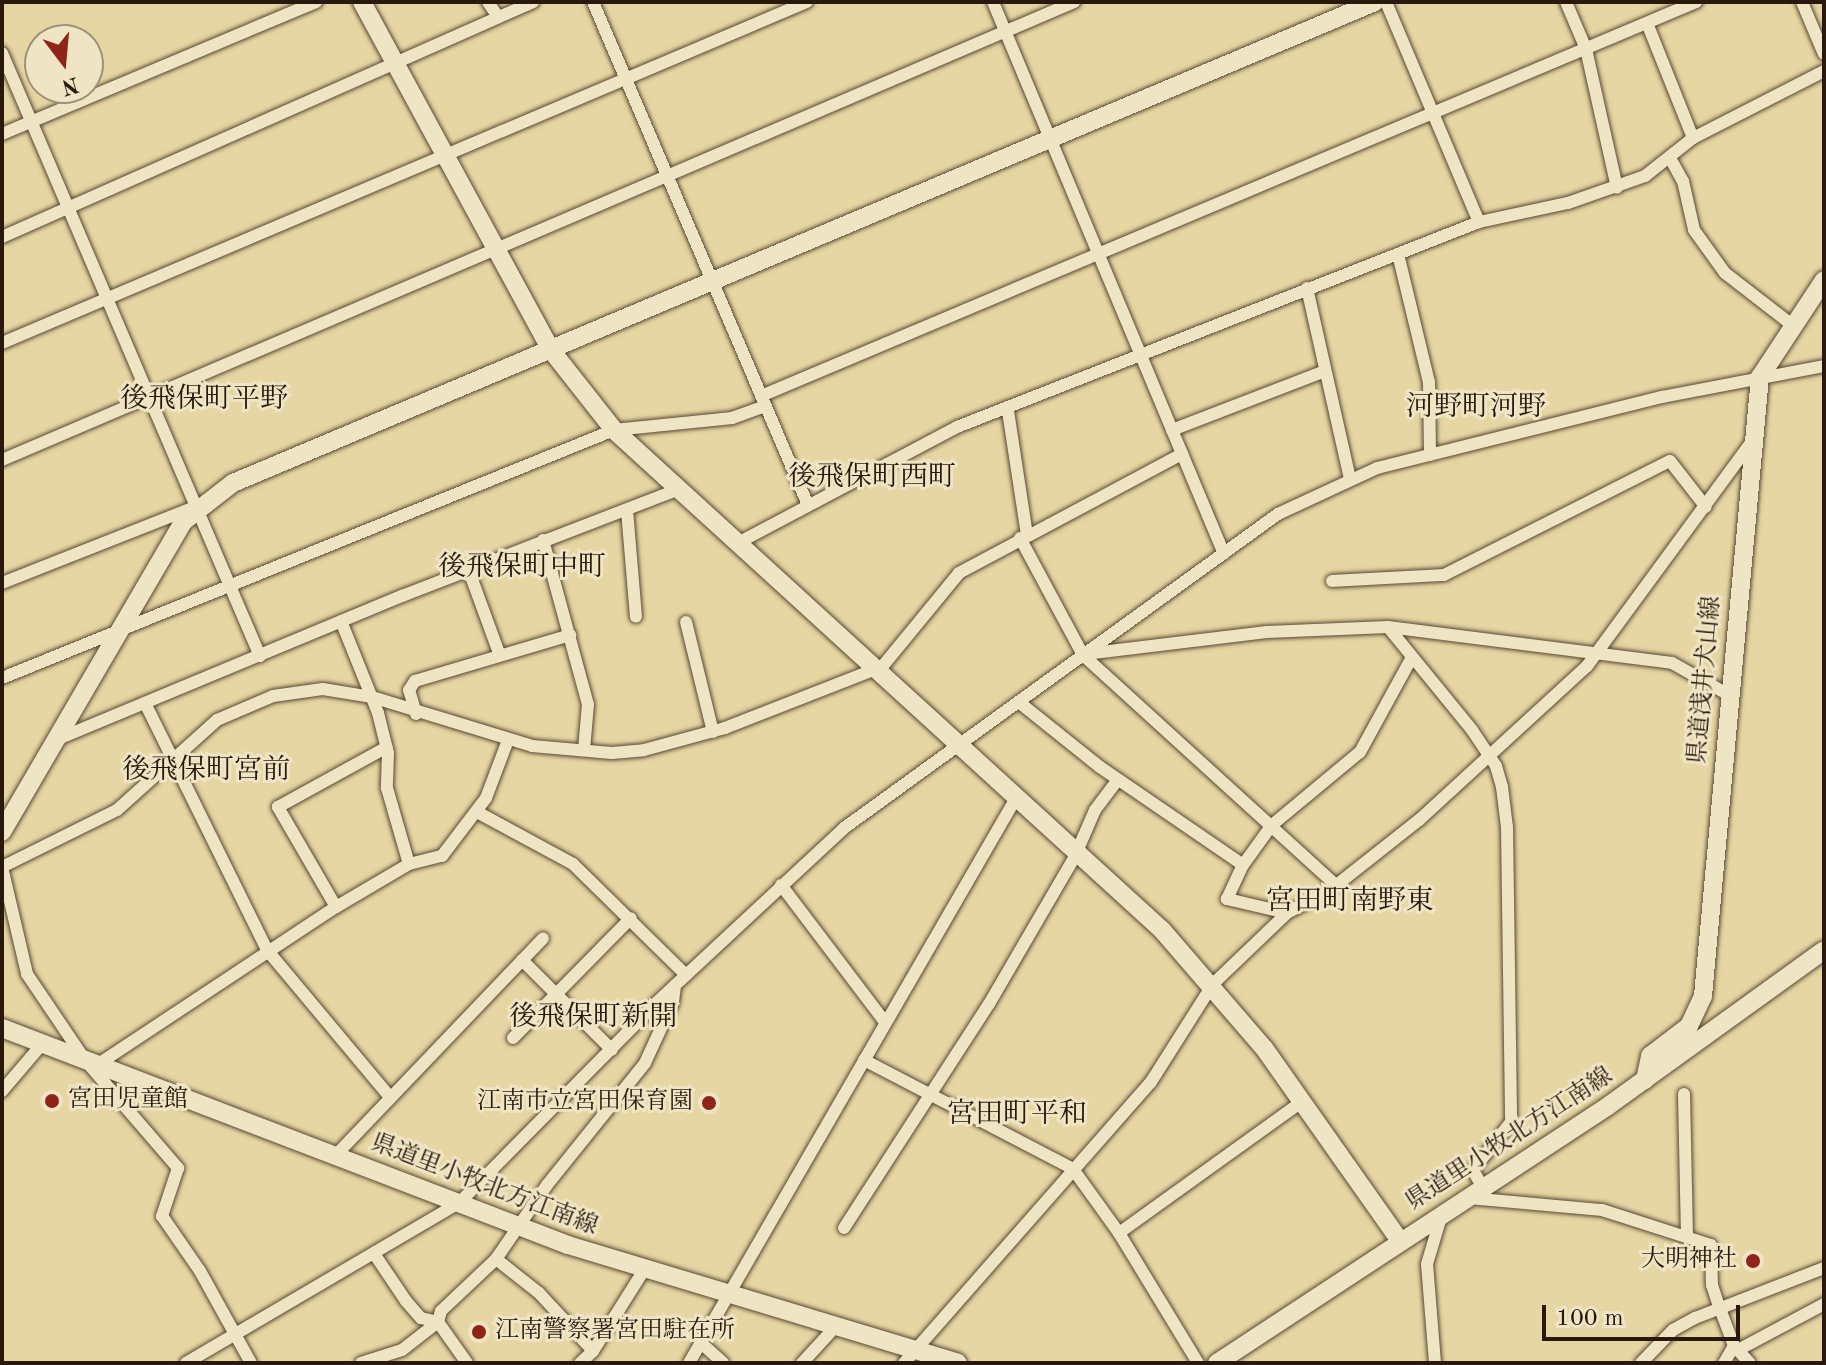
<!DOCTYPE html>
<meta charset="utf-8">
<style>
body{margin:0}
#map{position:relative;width:1826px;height:1365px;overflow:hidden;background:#e6d6a3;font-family:"Old Standard TT","Noto Serif JP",serif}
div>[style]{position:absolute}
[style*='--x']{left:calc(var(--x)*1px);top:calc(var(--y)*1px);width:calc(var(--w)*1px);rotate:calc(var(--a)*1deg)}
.roads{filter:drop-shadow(0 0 2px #584833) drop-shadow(0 0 2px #584833)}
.street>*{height:12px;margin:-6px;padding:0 6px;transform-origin:6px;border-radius:6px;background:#efe4c3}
.secondary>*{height:18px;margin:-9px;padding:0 9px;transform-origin:9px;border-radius:9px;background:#efe4c3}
.dots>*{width:22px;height:22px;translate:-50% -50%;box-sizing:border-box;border:4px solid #efe4c3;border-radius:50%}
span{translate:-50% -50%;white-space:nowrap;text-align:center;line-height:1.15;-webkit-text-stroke:6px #efe4c3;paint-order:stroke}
.street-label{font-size:24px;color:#28180e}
.poi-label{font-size:24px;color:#28180e}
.left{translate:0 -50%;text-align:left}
.right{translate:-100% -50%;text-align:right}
.quarter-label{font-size:28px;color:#28180e}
.frame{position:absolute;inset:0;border:4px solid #28180e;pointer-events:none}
.north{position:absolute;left:24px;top:24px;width:80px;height:80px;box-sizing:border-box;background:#efe4c3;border:2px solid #9f927b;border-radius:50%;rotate:164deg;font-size:22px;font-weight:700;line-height:32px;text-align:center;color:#28180e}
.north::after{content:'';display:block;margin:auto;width:28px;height:36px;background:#8f2418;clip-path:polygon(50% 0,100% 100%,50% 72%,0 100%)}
.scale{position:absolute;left:1542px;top:1305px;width:198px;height:36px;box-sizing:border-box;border:4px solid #28180e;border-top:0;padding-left:10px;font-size:24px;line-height:28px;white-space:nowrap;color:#28180e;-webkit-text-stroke:6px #efe4c3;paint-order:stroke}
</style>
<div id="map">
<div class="roads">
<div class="street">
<i style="--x:488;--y:2;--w:18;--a:56"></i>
<i style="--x:593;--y:2;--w:547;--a:66.86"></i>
<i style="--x:993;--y:2;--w:598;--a:67.29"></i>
<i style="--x:1386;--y:2;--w:239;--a:67.1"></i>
<i style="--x:1566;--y:2;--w:51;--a:66.9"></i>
<i style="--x:1586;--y:49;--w:142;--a:77.4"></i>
<i style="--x:1802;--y:2;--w:56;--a:67.1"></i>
<i style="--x:1647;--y:23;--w:124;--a:68.2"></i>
<i style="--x:2;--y:53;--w:656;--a:66.84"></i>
<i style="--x:2;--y:134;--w:341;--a:-22.8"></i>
<i style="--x:1670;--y:158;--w:26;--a:61"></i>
<i style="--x:1683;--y:181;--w:50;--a:77.3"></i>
<i style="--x:1694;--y:230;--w:53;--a:54.2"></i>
<i style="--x:1725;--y:273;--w:85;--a:37.8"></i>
<i style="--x:2;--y:237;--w:581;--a:-23.87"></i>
<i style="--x:1398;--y:254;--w:132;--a:76.4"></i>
<i style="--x:1429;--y:382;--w:73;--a:89.2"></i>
<i style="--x:1307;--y:288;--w:196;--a:77.3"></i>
<i style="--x:2;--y:343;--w:874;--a:-22.96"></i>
<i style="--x:761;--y:396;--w:1015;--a:-22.85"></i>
<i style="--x:1008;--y:411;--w:125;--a:81.3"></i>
<i style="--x:1172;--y:430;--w:164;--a:-21.1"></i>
<i style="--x:2;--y:460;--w:1166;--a:-23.13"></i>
<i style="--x:627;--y:510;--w:107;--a:85.2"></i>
<i style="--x:1020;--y:538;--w:133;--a:61.7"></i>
<i style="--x:1083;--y:655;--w:343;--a:42.3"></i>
<i style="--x:543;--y:540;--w:170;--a:74.7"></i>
<i style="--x:588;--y:704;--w:46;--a:95"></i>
<i style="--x:736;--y:544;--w:250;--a:-27.9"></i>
<i style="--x:957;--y:427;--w:561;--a:-21.44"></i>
<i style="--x:1479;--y:222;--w:91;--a:-12.1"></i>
<i style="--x:1568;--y:203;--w:82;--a:-19.3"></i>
<i style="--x:1645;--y:176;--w:61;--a:-38.4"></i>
<i style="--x:1693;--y:138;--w:147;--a:-27.1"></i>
<i style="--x:469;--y:571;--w:87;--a:69.9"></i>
<i style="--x:1332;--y:581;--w:112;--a:-3.1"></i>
<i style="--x:1444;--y:575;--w:253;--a:-26.8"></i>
<i style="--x:1670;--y:461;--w:58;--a:52"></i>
<i style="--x:2;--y:583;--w:210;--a:-21.5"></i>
<i style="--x:341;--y:621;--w:99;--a:68.1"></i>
<i style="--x:378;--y:713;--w:41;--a:76"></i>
<i style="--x:388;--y:753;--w:35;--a:92"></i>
<i style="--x:387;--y:788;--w:79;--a:73.9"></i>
<i style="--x:686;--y:622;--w:113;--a:76.2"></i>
<i style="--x:1388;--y:627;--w:133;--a:50.8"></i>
<i style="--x:1472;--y:730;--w:43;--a:56.3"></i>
<i style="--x:1496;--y:766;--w:22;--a:74"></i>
<i style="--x:1502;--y:787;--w:40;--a:82.9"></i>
<i style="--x:1507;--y:827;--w:295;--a:89.2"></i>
<i style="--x:1511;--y:1122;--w:61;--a:128.4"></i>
<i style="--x:1473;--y:1170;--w:18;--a:61"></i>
<i style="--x:1085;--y:654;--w:183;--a:-6.9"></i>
<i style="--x:1267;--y:632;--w:121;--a:-2.4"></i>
<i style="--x:1388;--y:627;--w:286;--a:7.2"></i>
<i style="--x:1672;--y:663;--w:65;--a:29.3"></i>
<i style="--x:877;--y:673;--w:129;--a:-50.6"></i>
<i style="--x:959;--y:573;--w:253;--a:-28.1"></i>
<i style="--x:2;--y:678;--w:660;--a:-22.06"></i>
<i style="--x:614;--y:430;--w:119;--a:-5.8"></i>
<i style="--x:732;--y:418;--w:35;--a:-20"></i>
<i style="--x:145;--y:703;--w:275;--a:63.7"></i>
<i style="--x:267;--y:950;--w:190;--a:50.1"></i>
<i style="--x:1020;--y:703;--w:102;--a:38.7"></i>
<i style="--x:1100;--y:767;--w:173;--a:34.4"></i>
<i style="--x:416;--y:714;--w:25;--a:-106"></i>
<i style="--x:409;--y:690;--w:11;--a:-56"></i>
<i style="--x:415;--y:681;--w:162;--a:-16.5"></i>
<i style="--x:58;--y:739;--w:373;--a:-22.6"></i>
<i style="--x:402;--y:596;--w:297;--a:-21.1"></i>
<i style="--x:477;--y:812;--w:109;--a:28.4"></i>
<i style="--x:573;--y:864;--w:158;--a:44.5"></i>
<i style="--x:2;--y:867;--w:128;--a:-26.4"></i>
<i style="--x:117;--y:810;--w:135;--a:-42"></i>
<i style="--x:217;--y:720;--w:61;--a:-23.2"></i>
<i style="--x:273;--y:696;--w:50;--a:-8"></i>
<i style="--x:323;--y:689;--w:50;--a:9.3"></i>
<i style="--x:372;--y:697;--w:167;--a:17"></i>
<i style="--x:532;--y:746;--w:80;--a:5"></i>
<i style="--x:612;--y:753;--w:32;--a:-5"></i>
<i style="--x:644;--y:750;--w:84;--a:-15.2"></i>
<i style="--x:725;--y:728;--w:159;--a:-21.4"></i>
<i style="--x:2;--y:867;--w:110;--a:76.8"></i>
<i style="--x:27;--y:974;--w:104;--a:56"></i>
<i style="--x:85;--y:1060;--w:143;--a:49.3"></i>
<i style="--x:178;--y:1168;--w:51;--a:108.4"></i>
<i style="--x:162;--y:1216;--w:67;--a:55.4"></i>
<i style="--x:200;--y:1271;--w:105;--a:61"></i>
<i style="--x:781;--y:885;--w:172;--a:52.8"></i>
<i style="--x:336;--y:907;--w:116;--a:-120.1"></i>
<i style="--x:278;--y:807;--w:124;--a:-28.8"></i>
<i style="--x:1287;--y:913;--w:62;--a:-166.9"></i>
<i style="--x:1227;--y:899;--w:38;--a:-65"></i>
<i style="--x:1243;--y:865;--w:49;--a:-54.1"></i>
<i style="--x:1272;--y:825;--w:114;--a:-39.7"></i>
<i style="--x:1360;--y:752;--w:106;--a:-61.3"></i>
<i style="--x:522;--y:960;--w:127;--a:45"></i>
<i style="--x:513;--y:1038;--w:168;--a:-45.5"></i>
<i style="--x:864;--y:1060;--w:236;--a:27.5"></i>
<i style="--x:1073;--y:1169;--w:79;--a:54.3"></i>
<i style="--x:1119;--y:1233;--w:152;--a:58.7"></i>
<i style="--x:97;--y:1065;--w:287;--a:-33.5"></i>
<i style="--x:336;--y:907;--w:85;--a:-30.5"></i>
<i style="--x:409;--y:864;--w:34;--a:-14"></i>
<i style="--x:442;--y:856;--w:73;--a:-52.8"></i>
<i style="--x:486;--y:798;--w:62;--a:-69.2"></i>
<i style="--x:2;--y:1091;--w:62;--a:-49.6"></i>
<i style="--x:1684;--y:1094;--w:143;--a:88.8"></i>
<i style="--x:335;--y:1156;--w:301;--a:-46.3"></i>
<i style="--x:1469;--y:1198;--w:134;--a:5.2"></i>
<i style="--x:1602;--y:1210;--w:114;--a:17.8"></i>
<i style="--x:1711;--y:1245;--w:40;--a:88.6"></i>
<i style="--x:1712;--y:1285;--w:22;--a:72"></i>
<i style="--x:1719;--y:1306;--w:43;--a:69.4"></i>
<i style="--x:1734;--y:1346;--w:23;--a:47"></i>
<i style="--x:844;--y:1228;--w:267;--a:-57.1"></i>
<i style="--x:989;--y:1004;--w:171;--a:-59.8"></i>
<i style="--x:1075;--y:856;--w:50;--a:-66.5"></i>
<i style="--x:1095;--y:810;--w:38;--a:-53"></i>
<i style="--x:1119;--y:1233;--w:224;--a:-35.7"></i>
<i style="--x:375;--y:1255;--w:55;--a:56"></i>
<i style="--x:406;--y:1301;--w:23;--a:49"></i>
<i style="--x:421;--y:1318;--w:17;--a:13"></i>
<i style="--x:438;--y:1322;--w:50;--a:54.7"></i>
<i style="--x:496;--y:1259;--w:55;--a:38.3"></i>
<i style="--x:539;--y:1293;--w:79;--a:47"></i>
<i style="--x:593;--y:1351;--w:18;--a:137"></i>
<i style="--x:700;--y:1342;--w:31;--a:42"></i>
<i style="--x:1738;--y:1350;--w:98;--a:-28.1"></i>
<i style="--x:593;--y:1351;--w:96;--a:-57.8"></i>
<i style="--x:186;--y:1363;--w:316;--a:-30.4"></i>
<i style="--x:459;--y:1203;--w:281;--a:-45.4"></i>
<i style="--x:656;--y:1003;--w:257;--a:-42.9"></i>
<i style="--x:844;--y:828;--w:536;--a:-35.89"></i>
<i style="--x:1278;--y:514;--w:109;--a:-24.9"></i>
<i style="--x:1377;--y:468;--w:294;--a:-14"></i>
<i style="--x:1662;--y:397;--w:165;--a:-10.8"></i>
<i style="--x:361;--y:1363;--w:43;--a:-17.6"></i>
<i style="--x:402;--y:1350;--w:46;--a:-37.9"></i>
<i style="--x:438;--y:1322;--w:11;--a:-75"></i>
<i style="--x:441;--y:1311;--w:76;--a:-43.4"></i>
<i style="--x:496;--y:1259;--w:90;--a:-55.4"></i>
<i style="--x:547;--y:1185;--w:156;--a:-51.2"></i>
<i style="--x:645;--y:1063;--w:67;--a:-65.3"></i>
<i style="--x:673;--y:1002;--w:17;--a:-83"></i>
<i style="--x:689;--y:1363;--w:651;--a:-59.93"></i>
<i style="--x:802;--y:1363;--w:50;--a:-47.4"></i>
<i style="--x:904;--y:1363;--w:374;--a:-48.7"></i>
<i style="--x:1151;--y:1082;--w:116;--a:-57.7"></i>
<i style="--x:1213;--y:984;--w:103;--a:-43.8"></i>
<i style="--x:1287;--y:913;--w:47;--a:-27.6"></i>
<i style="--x:1329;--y:891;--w:115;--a:-38.3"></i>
<i style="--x:1419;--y:820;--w:228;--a:-42.5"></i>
<i style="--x:1587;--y:666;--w:277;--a:-53.7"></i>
<i style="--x:1435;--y:1363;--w:99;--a:-94.6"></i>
<i style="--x:1427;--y:1264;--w:49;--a:-73.4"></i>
<i style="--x:1641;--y:1363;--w:46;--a:-45.9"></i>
<i style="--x:1673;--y:1330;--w:25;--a:-29"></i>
<i style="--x:1695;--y:1318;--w:138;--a:-21.2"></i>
<i style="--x:1724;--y:1363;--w:20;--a:-60"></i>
</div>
<div class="secondary">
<i style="--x:362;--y:2;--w:396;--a:61.5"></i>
<i style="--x:551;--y:350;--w:102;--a:51.8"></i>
<i style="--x:614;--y:430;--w:742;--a:42.38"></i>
<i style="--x:1162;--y:930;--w:156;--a:49.2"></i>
<i style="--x:1264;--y:1048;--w:236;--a:54.8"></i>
<i style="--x:2;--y:832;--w:360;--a:-59.7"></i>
<i style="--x:184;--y:521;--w:62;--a:-37.8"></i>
<i style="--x:233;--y:483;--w:1239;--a:-22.84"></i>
<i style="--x:2;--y:1028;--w:606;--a:20.98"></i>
<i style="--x:568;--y:1245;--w:407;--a:16.8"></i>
<i style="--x:1645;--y:1080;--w:25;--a:-78"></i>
<i style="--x:1650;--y:1056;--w:49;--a:-37.6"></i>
<i style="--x:1689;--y:1026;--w:33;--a:-65"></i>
<i style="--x:1703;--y:996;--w:622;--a:-84.74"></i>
<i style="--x:1760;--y:377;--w:116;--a:-56.6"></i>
<i style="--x:1217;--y:1363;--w:468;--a:-33.3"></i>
<i style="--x:1608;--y:1106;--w:266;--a:-35.8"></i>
</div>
</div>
<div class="dots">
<i style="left:52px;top:1101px;background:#8f2418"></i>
<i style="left:709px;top:1103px;background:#8f2418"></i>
<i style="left:1753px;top:1261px;background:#8f2418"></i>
<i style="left:479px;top:1332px;background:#8f2418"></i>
</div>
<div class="street-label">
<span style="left:1706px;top:680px;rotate:-85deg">県道浅井犬山線</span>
<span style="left:1510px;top:1140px;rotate:-33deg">県道里小牧北方江南線</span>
<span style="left:484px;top:1186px;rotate:21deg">県道里小牧北方江南線</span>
</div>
<div class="poi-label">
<span class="left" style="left:68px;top:1101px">宮田児童館</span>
<span class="right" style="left:693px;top:1103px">江南市立宮田保育園</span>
<span class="right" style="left:1737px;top:1261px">大明神社</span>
<span class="left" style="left:495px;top:1332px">江南警察署宮田駐在所</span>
</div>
<div class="quarter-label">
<span style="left:204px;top:400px">後飛保町平野</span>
<span style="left:1476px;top:408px">河野町河野</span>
<span style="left:872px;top:478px">後飛保町西町</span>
<span style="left:522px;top:568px">後飛保町中町</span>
<span style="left:206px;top:771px">後飛保町宮前</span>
<span style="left:1350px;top:902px">宮田町南野東</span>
<span style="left:593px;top:1018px">後飛保町新開</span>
<span style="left:1017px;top:1115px">宮田町平和</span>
</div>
<div class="frame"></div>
<div class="north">N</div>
<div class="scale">100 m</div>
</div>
